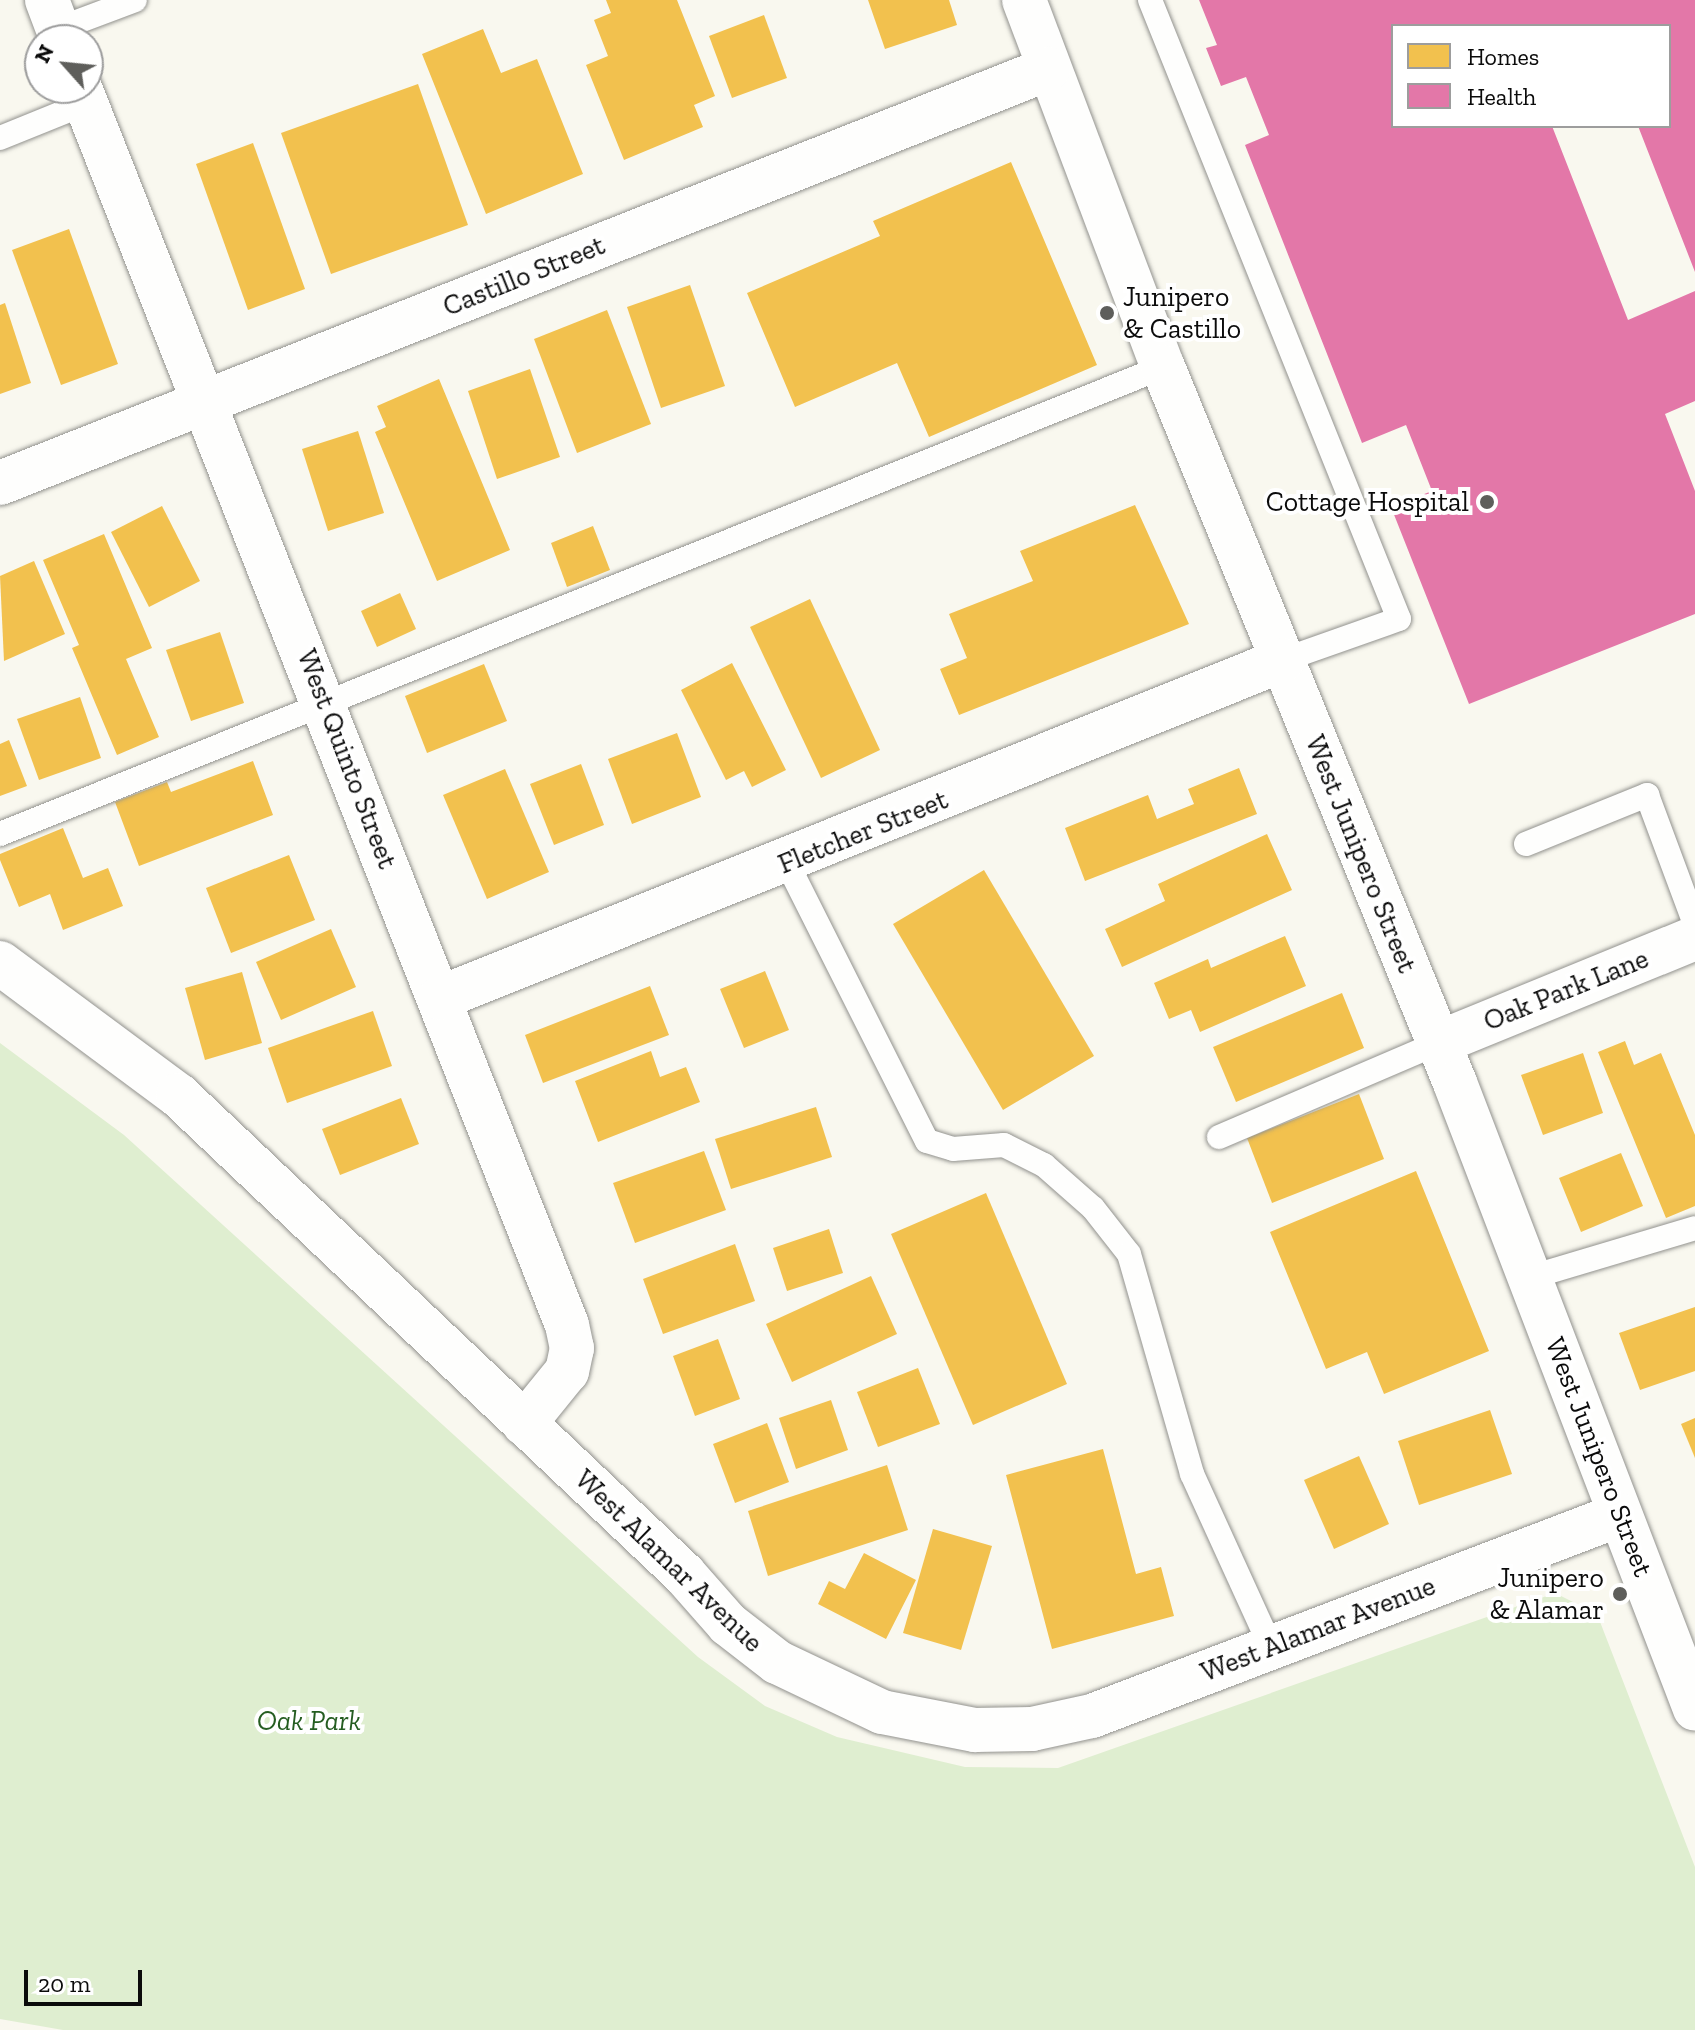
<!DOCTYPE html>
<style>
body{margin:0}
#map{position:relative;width:1695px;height:2030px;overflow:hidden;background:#f9f8ef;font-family:"Zilla Slab",serif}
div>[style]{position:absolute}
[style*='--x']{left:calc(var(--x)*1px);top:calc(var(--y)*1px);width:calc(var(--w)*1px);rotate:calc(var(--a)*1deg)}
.green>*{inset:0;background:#dfeed0}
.homes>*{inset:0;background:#f2c14e}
.health>*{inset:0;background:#e377a8}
.roads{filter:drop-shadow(0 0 2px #92928e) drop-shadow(0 0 2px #92928e)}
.service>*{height:24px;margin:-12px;padding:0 12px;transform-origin:12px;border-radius:12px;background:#fefefd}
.minor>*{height:44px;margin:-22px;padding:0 22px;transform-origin:22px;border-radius:22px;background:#fefefd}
.dots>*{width:22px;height:22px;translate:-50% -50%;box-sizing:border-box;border:4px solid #fff;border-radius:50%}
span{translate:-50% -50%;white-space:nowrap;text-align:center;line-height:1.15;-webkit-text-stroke:8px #fff;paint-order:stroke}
.street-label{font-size:28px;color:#0b0b0b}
.poi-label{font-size:28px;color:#0b0b0b}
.left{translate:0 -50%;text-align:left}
.right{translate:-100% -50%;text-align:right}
.park-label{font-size:28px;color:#255d21;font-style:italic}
.legend{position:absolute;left:1391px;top:24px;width:280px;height:104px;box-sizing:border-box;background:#fff;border:2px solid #9d9d9d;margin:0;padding:10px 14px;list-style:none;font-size:24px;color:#0b0b0b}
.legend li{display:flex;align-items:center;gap:16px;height:40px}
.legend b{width:40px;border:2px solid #9d9d9d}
.north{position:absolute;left:24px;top:24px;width:80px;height:80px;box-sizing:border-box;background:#fff;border:2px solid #9d9d9d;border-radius:50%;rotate:297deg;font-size:22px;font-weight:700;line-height:32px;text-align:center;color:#0b0b0b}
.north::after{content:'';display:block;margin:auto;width:28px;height:36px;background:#5e5e5b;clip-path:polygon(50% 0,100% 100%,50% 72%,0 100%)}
.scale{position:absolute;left:24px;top:1970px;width:118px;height:36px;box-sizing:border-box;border:4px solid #0b0b0b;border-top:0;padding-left:10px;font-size:24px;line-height:28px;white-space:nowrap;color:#0b0b0b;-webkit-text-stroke:6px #fff;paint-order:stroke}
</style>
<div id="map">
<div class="green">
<i style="clip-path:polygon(0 1043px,124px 1135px,698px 1657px,765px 1706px,837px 1737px,965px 1767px,1058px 1768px,1555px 1593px,1597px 1614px,1695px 1867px,1695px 2030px,63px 2030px,0 2019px)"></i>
</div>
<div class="homes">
<i style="clip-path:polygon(606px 0,677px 0,715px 96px,694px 105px,703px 127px,624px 160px,586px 65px,608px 56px,594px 20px,611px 13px)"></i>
<i style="clip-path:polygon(868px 0,949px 0,957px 25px,885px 49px)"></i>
<i style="clip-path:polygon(764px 15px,787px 78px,732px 98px,709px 36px)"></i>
<i style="clip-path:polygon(483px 29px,501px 73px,537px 59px,583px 174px,486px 214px,422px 54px)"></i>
<i style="clip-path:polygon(418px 84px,468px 225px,331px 274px,281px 133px)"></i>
<i style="clip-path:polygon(253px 143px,305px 289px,248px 310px,196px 164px)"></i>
<i style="clip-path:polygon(1011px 162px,1097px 365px,929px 437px,897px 363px,795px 407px,747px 293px,880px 236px,873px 221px)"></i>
<i style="clip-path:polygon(69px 229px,118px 364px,61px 385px,12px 250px)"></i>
<i style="clip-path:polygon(690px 285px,725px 386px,661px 408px,627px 307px)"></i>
<i style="clip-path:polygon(5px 303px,31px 383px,0 394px,0 305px)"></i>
<i style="clip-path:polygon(607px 310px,651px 424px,577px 453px,534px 339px)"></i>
<i style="clip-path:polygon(530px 369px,560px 457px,497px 479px,468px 391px)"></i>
<i style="clip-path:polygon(439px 379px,510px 550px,437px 581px,375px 432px,386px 427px,377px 406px)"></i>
<i style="clip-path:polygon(358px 431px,384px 513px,328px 531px,302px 449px)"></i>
<i style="clip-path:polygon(1135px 505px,1189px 624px,959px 715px,940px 669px,967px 658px,949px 614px,1033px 581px,1020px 551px)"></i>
<i style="clip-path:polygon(162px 506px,200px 581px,149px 607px,111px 532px)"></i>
<i style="clip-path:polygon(593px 526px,610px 570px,567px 587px,551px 543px)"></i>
<i style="clip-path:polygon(104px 534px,152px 648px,126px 659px,159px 737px,117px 755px,72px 648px,79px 645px,43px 560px)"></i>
<i style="clip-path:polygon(34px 561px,65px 634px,4px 661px,0 576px)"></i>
<i style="clip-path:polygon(400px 593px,416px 629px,377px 647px,361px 611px)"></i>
<i style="clip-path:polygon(810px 599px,880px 750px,821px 778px,750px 627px)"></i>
<i style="clip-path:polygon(220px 632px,244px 703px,191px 721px,166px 650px)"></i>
<i style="clip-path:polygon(732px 663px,786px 770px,752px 787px,744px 771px,726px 780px,681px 690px)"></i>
<i style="clip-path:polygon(484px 664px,507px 721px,427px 753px,405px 696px)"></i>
<i style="clip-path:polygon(80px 697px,101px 758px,39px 780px,17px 719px)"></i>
<i style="clip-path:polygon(677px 733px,701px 797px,632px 824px,608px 759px)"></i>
<i style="clip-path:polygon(9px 740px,27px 786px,0 796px,0 744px)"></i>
<i style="clip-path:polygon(253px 761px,273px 815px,139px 866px,115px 802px,167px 782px,171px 792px)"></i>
<i style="clip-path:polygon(581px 764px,604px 825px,554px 845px,530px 784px)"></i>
<i style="clip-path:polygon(1239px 768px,1257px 814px,1085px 881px,1065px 828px,1148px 795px,1157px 819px,1194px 804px,1188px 789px)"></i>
<i style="clip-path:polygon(505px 769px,549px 872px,487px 899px,443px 795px)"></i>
<i style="clip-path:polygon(63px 828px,83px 878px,108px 868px,123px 906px,63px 930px,50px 894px,19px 907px,0 860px,0 854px)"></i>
<i style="clip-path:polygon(1267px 834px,1292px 890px,1122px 967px,1105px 929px,1165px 901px,1158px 884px)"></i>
<i style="clip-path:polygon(289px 855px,315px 920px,231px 953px,206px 888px)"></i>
<i style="clip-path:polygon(984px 870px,1094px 1056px,1003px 1110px,893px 924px)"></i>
<i style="clip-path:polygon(331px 929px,356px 987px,281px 1020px,256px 962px)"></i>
<i style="clip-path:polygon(1285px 936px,1306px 986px,1200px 1032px,1191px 1010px,1169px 1019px,1154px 983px,1208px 959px,1211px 968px)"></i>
<i style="clip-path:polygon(765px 971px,789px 1030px,744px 1048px,720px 989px)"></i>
<i style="clip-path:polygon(242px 972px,262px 1043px,205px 1060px,185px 988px)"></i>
<i style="clip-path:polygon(650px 986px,669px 1035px,543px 1083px,525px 1035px)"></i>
<i style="clip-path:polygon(1342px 993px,1364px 1048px,1236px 1102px,1213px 1047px)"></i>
<i style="clip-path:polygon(373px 1011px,392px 1066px,287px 1103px,268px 1048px)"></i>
<i style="clip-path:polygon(1625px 1041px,1634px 1065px,1661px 1053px,1695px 1135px,1695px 1206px,1666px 1218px,1598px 1052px)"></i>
<i style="clip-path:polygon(651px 1051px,660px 1077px,686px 1067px,700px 1102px,598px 1142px,575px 1081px)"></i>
<i style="clip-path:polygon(1583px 1053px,1603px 1113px,1543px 1135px,1521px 1075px)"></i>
<i style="clip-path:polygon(1359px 1094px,1384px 1159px,1272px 1203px,1247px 1138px)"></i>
<i style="clip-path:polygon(401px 1098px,419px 1144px,340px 1175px,322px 1129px)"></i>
<i style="clip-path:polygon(816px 1107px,832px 1157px,731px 1189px,715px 1139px)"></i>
<i style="clip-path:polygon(704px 1151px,726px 1210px,635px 1243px,613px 1183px)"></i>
<i style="clip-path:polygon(1621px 1153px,1643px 1206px,1581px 1232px,1559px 1178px)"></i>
<i style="clip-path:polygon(1416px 1171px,1489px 1351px,1384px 1394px,1367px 1352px,1326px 1369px,1270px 1232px)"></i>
<i style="clip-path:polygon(986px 1193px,1067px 1384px,973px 1425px,891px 1234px)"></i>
<i style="clip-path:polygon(829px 1229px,843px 1273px,787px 1291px,773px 1248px)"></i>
<i style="clip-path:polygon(735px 1244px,755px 1301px,663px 1334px,643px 1279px)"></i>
<i style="clip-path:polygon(871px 1276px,897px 1334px,792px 1382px,766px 1324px)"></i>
<i style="clip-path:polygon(1695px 1307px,1695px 1371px,1640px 1390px,1619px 1333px)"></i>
<i style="clip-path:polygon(718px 1339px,740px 1399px,695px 1416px,673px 1356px)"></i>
<i style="clip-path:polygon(918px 1368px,940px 1424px,878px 1447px,857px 1392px)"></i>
<i style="clip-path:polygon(831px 1400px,848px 1450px,796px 1469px,779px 1418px)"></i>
<i style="clip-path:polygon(1490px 1410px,1512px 1474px,1419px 1505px,1398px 1441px)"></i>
<i style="clip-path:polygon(1695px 1418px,1695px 1458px,1681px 1424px)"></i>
<i style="clip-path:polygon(767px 1423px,789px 1482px,735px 1503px,713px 1444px)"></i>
<i style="clip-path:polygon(1103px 1449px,1136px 1574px,1161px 1567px,1174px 1616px,1052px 1649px,1006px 1475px)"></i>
<i style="clip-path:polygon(1359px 1456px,1389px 1524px,1334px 1549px,1304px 1480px)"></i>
<i style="clip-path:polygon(887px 1465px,908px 1530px,768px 1576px,748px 1511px)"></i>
<i style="clip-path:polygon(933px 1529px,992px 1546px,961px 1650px,903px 1633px)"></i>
<i style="clip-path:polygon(864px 1553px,916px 1580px,886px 1639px,818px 1604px,829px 1581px,845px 1589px)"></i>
</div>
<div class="health">
<i style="clip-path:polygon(1199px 0,1695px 0,1695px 272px,1638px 126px,1669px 126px,1669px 26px,1393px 26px,1393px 126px,1552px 126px,1628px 320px,1695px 291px,1695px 401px,1665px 414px,1695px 491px,1695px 614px,1469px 704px,1391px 507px,1432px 491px,1406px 425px,1362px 443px,1245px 145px,1269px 135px,1246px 77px,1221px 86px,1206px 48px,1217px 45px)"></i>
</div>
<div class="roads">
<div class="service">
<i style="--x:1150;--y:0;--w:667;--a:68.09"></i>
<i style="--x:1399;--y:619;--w:123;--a:160.5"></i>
<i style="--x:58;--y:29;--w:82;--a:-20.6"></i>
<i style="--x:0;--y:138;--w:93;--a:-22.1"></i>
<i style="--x:0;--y:834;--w:1253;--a:-21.88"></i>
<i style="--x:1526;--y:844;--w:131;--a:-22"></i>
<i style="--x:1647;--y:795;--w:138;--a:69.6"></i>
<i style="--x:787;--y:863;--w:311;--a:63.3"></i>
<i style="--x:927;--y:1141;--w:27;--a:17"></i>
<i style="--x:953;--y:1149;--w:51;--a:-4.5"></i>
<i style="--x:1004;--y:1145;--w:45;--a:26.6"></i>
<i style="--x:1044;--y:1165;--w:65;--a:41.3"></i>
<i style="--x:1093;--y:1208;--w:58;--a:52"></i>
<i style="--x:1129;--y:1254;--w:229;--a:74"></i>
<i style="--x:1192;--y:1474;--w:190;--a:65.5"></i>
<i style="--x:1219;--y:1137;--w:238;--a:-23.2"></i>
<i style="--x:1531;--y:1277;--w:171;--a:-16.6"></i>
</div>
<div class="minor">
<i style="--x:47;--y:0;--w:43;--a:69.4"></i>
<i style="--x:1024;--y:0;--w:392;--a:69.3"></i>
<i style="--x:1163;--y:367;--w:773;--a:67.81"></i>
<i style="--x:1455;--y:1083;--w:670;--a:69.02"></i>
<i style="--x:80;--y:88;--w:1329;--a:68.51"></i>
<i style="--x:567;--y:1325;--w:24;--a:78"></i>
<i style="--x:572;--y:1348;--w:24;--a:102"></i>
<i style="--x:567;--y:1371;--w:68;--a:129.1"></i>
<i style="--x:0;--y:483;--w:1127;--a:-21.56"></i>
<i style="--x:0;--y:963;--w:222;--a:36.6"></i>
<i style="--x:178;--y:1095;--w:697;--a:43.43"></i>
<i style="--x:684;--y:1574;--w:67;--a:48.7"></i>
<i style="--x:728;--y:1624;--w:62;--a:37.8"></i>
<i style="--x:777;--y:1662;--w:116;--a:25.5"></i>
<i style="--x:882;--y:1712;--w:95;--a:11"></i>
<i style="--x:975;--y:1730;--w:57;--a:-1"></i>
<i style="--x:1032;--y:1729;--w:61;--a:-12.2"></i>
<i style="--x:1092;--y:1716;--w:564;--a:-20.88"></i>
<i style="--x:440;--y:998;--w:908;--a:-21.85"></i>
<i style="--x:1438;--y:1043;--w:278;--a:-22.2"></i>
</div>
</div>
<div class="dots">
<i style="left:1107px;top:313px;background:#5e5e5b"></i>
<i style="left:1487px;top:502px;background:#5e5e5b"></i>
<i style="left:1620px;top:1594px;background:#5e5e5b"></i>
</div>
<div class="street-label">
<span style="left:524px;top:276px;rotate:-22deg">Castillo Street</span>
<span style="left:347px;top:759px;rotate:69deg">West Quinto Street</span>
<span style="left:863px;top:832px;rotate:-22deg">Fletcher Street</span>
<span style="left:1361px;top:854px;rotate:68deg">West Junipero Street</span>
<span style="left:1566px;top:990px;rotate:-22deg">Oak Park Lane</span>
<span style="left:1599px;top:1457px;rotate:69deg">West Junipero Street</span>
<span style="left:669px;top:1561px;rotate:44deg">West Alamar Avenue</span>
<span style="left:1318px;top:1629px;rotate:-21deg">West Alamar Avenue</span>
</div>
<div class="poi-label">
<span class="left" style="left:1123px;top:313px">Junipero<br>&amp; Castillo</span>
<span class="right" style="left:1469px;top:502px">Cottage Hospital</span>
<span class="right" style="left:1604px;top:1594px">Junipero<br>&amp; Alamar</span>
</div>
<div class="park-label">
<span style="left:309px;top:1721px">Oak Park</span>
</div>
<ul class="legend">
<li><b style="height:22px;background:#f2c14e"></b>Homes</li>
<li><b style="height:22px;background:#e377a8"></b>Health</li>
</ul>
<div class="north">N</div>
<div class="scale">20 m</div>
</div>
